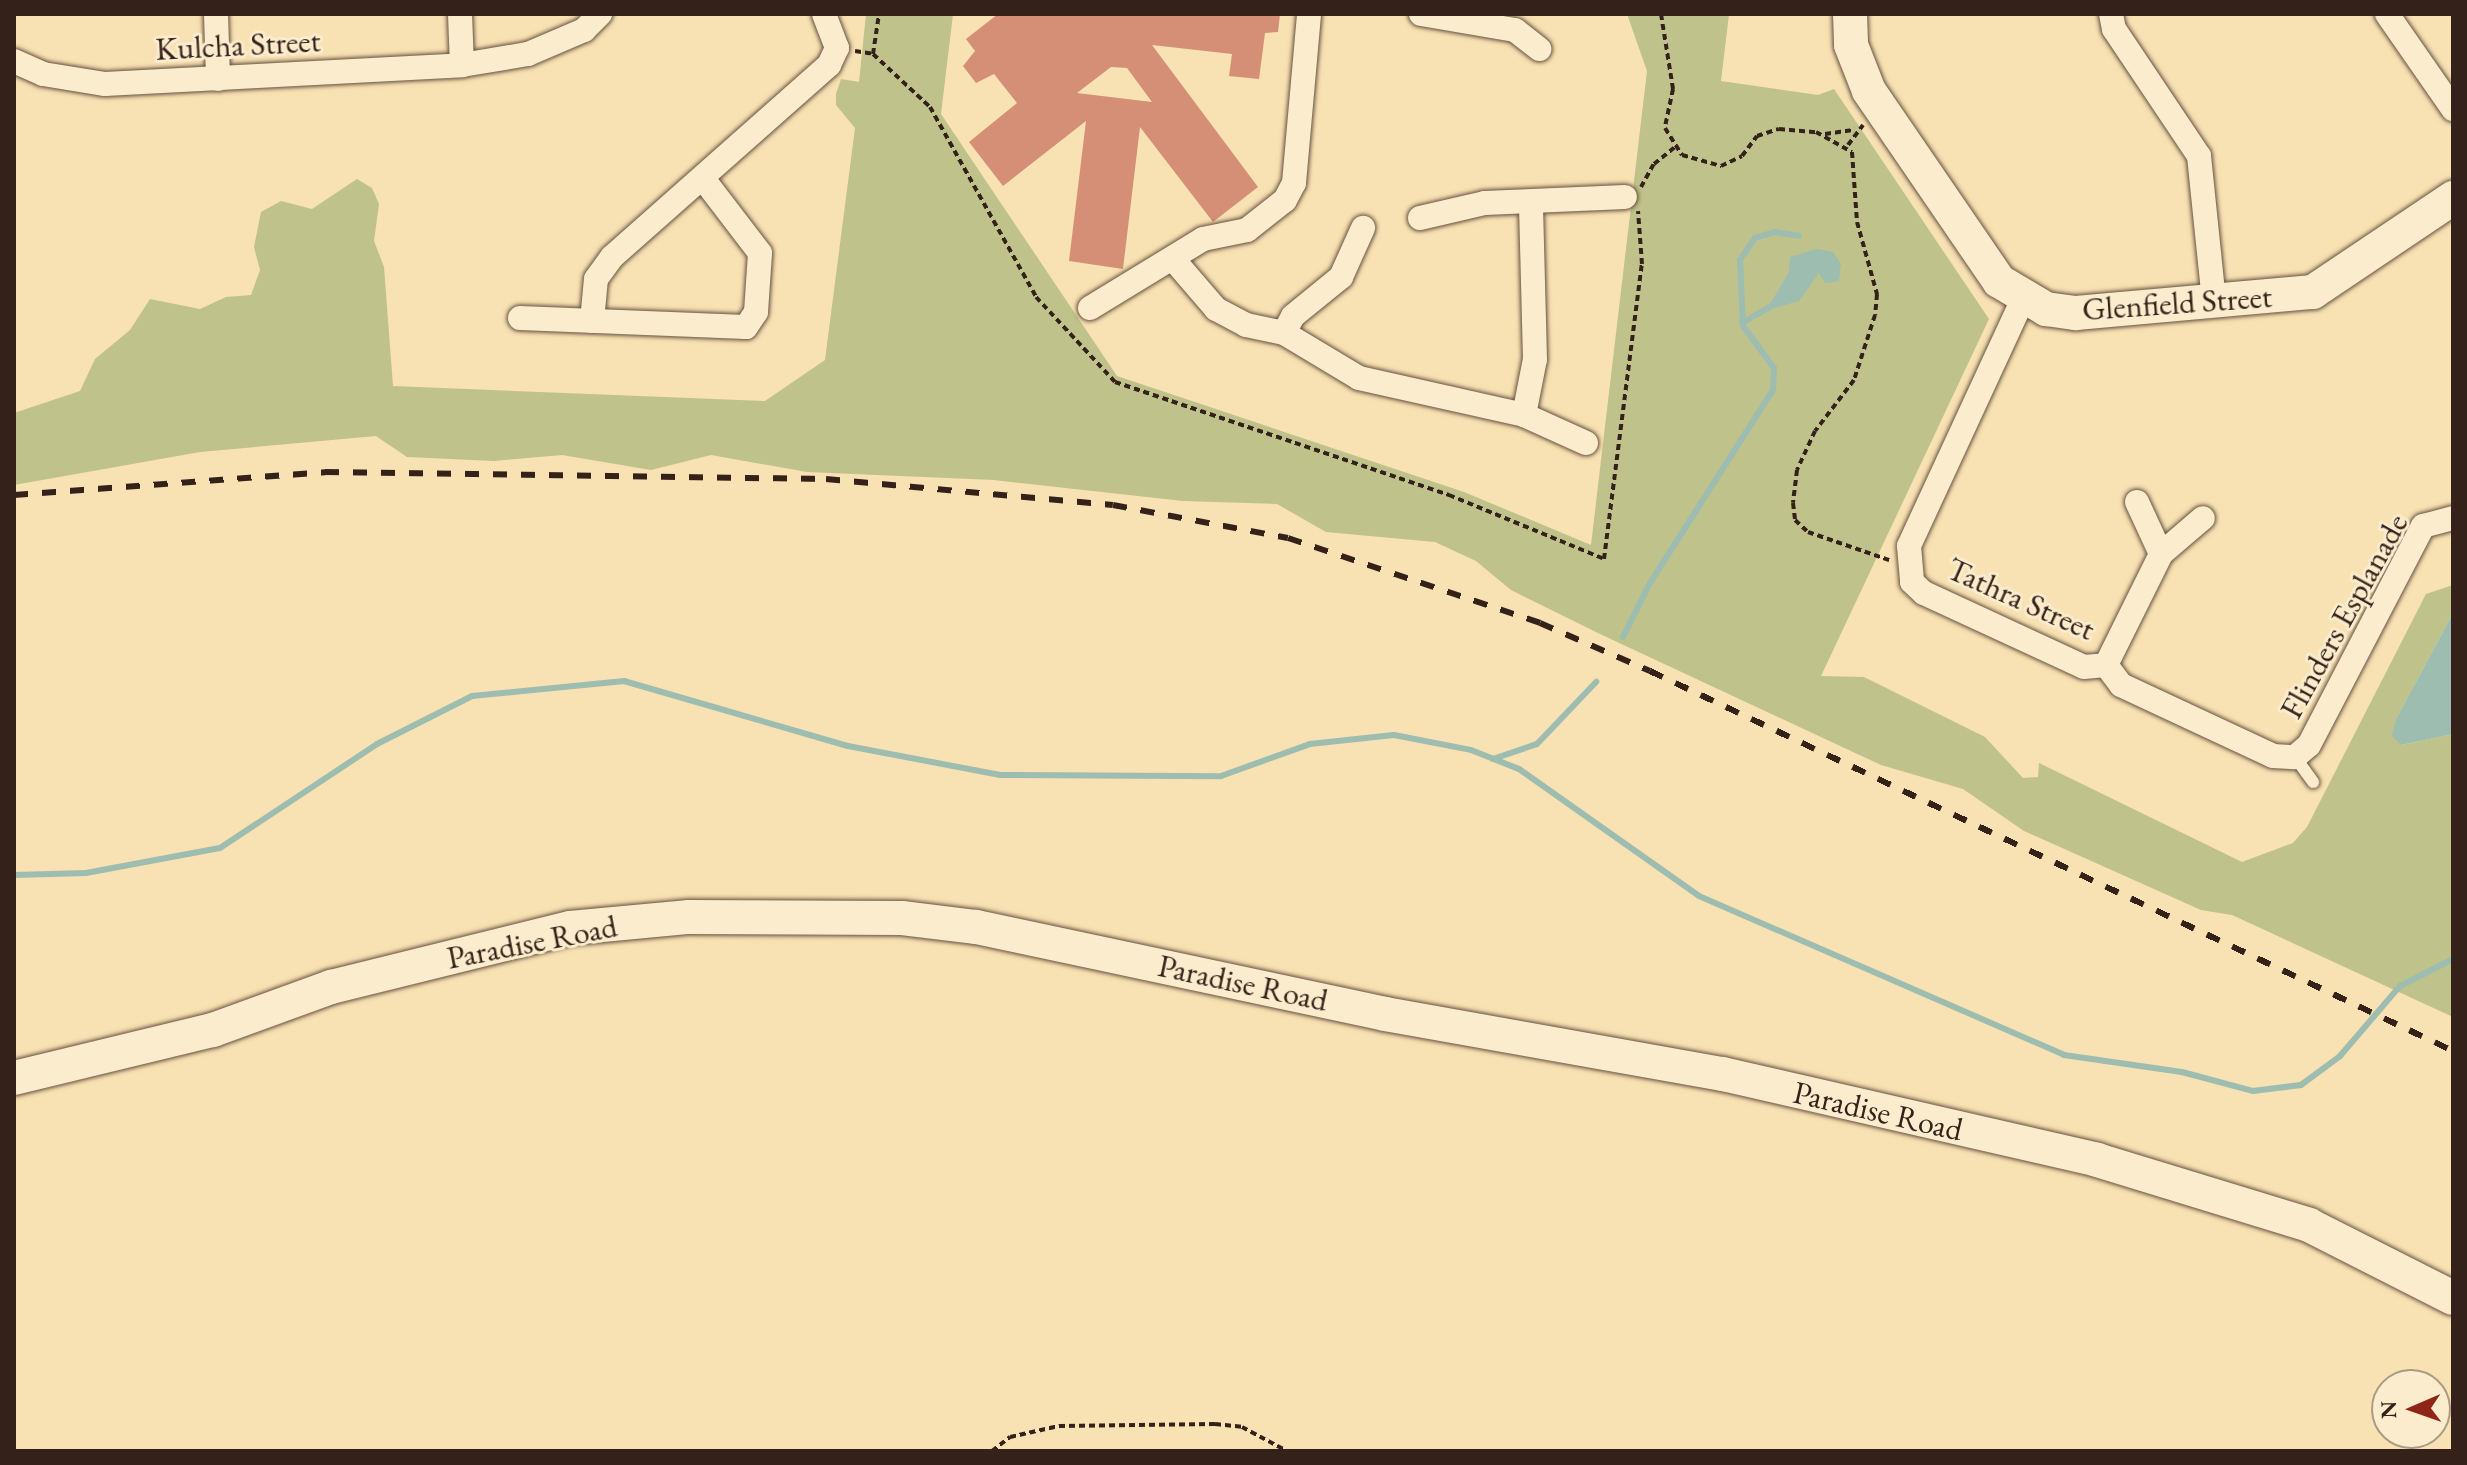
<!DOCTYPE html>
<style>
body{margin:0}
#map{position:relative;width:2467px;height:1465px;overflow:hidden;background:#f8e1b2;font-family:"EB Garamond",serif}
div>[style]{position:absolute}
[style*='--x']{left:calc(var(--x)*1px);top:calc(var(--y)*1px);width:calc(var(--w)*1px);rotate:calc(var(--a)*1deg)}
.green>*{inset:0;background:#bfc28a}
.water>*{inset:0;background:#9dbdb0}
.stream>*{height:6px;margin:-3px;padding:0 3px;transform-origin:3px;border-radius:3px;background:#9dbdb0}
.building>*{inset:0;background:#d58f77}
.path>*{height:4px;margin-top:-2px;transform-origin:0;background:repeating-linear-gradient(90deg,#34211a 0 6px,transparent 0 10px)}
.roads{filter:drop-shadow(0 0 2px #655140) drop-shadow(0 0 2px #655140)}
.lane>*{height:12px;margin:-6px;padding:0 6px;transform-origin:6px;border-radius:6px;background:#faeccd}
.street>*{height:24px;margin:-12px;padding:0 12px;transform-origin:12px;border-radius:12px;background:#faeccd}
.secondary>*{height:34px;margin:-17px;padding:0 17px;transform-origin:17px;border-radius:17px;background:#faeccd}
.rail>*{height:6px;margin-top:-3px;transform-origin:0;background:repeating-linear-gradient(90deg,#34211a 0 14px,transparent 0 28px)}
span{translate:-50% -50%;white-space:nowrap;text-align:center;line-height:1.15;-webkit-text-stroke:6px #faeccd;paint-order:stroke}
.street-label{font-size:32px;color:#34211a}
.frame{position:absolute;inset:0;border:16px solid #34211a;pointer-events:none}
.north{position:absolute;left:2371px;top:1369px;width:80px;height:80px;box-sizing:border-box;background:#faeccd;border:2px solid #ab9b85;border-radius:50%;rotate:268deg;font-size:22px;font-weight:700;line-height:32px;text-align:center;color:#34211a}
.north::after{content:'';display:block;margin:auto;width:28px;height:36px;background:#8f2418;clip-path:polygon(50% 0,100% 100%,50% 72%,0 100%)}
</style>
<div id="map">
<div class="green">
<i style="clip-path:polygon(866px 14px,953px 14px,941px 114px,1117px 376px,1464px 492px,1591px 545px,1647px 71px,1627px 14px,1729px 14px,1721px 81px,1818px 95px,1834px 89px,1989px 319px,1821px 676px,1864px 677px,1985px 737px,2023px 778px,2038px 777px,2039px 763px,2242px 862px,2293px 843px,2307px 827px,2426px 594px,2453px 585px,2453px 613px,2396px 719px,2401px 745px,2453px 734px,2453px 1017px,2232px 915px,2201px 910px,2024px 831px,1963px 789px,1881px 765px,1600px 634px,1511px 590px,1476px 561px,1435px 542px,1326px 532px,1277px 504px,1183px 501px,994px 480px,807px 472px,711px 455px,651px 470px,562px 455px,494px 461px,407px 457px,376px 436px,200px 452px,14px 485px,14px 413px,80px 391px,95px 359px,130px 330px,150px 299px,200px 309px,226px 297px,251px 295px,260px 270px,254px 247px,261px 212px,281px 201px,312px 209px,357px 179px,372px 188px,379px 204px,374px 241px,384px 267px,393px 386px,765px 401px,825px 360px,855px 128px,836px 105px,836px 94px,841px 79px,859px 82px)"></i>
</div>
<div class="water">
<i style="clip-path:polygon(1817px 249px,1833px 252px,1841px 264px,1839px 281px,1825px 283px,1819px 273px,1799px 301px,1774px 308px,1770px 304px,1789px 272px,1790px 257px)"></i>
<i style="clip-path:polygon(2453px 613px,2453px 734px,2401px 745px,2392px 736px,2396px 719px)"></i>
</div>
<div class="stream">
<i style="--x:1742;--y:323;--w:39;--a:-30"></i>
<i style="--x:1623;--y:637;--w:60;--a:-63.4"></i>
<i style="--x:1650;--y:583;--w:229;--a:-57.5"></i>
<i style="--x:1773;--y:390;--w:22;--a:-87"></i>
<i style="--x:1774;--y:368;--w:52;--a:-126.4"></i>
<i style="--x:1743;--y:326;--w:66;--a:-92.6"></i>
<i style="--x:1740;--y:260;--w:27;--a:-56"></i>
<i style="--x:1755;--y:238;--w:21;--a:-17"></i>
<i style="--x:1775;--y:232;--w:24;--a:9"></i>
<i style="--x:1493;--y:759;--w:46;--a:-18.8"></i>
<i style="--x:1537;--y:744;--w:86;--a:-46.4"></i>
<i style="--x:14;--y:875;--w:72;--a:-1.6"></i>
<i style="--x:86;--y:873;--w:136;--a:-10.6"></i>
<i style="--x:220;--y:848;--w:188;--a:-33.5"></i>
<i style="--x:377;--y:744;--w:106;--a:-26.8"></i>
<i style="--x:472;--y:696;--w:153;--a:-5.6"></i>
<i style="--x:624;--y:681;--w:233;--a:16.2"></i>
<i style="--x:848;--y:746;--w:155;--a:10.8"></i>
<i style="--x:1000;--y:775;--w:221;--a:0.3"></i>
<i style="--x:1221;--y:776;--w:95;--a:-19.8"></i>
<i style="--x:1310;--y:744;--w:84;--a:-6.1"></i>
<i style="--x:1394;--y:735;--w:78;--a:11"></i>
<i style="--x:1471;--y:750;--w:52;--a:21.6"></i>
<i style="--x:1519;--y:769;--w:220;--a:35.2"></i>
<i style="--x:1699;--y:896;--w:398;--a:23.5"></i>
<i style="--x:2064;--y:1055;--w:119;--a:8.2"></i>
<i style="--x:2182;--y:1072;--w:73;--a:15"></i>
<i style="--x:2253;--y:1091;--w:48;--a:-7.1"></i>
<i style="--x:2301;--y:1085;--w:49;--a:-36.6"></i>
<i style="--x:2340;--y:1056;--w:92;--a:-49.4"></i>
<i style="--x:2400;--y:986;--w:59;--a:-27"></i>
</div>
<div class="building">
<i style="clip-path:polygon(evenodd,998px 14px,1280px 14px,1278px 32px,1265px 33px,1259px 79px,1229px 76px,1232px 54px,1152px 45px,1258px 187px,1213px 222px,1140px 127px,1123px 269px,1069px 261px,1086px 121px,1003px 186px,969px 142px,1017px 103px,994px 74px,976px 83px,963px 66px,975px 51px,966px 39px,998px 14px,1111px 67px,1127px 68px,1152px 102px,1077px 93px,1111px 67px)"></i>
</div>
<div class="path">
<i style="--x:1661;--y:14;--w:76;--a:80.9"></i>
<i style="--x:1673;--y:89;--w:40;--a:102"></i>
<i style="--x:1665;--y:128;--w:32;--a:58"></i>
<i style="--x:1682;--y:155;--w:41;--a:15.8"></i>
<i style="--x:1721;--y:166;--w:23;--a:-25"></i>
<i style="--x:1742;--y:156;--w:25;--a:-53"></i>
<i style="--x:1757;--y:136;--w:23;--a:-18"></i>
<i style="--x:1779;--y:129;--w:37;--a:5"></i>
<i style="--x:1816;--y:132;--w:41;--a:29.1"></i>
<i style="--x:1852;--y:152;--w:70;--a:85.9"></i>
<i style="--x:1857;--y:222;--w:75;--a:74.5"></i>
<i style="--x:1877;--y:294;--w:21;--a:95"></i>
<i style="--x:1875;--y:315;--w:68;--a:107.9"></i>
<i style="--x:1854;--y:380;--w:64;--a:127.4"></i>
<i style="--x:1815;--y:431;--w:43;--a:114.8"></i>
<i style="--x:1797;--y:470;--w:33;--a:97"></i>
<i style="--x:1793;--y:503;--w:17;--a:83"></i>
<i style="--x:1795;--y:520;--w:18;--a:43"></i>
<i style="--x:1808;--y:532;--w:86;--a:19.1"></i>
<i style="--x:855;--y:51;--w:18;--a:9"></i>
<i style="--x:873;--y:54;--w:40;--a:-81.5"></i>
<i style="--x:873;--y:54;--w:78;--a:42.9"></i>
<i style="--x:930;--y:107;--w:218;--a:60.8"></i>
<i style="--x:1036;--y:297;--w:116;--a:47.1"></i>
<i style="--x:1115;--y:382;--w:353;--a:18.7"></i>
<i style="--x:1449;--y:495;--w:168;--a:22.4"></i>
<i style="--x:1604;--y:559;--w:297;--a:-82.7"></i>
<i style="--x:1642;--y:264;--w:53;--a:-94.3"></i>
<i style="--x:1825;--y:134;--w:30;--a:-8"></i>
<i style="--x:1848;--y:145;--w:25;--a:-53"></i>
<i style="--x:1641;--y:187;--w:26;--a:-61"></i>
<i style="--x:1654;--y:164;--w:27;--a:-39"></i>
<i style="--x:992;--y:1451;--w:23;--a:-38"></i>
<i style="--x:1010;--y:1437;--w:50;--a:-12.7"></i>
<i style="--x:1059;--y:1426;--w:156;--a:-0.7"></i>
<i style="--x:1215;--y:1424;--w:27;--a:6"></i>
<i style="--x:1242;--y:1427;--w:51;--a:28.1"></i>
</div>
<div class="roads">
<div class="lane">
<i style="--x:2295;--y:757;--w:31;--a:54"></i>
</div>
<div class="street">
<i style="--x:216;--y:14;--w:65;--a:88.2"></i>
<i style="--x:460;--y:14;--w:51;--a:87.8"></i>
<i style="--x:1421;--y:14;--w:95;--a:9.7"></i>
<i style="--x:1515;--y:30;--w:31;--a:38"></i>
<i style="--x:2111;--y:14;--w:15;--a:79"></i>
<i style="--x:2114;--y:29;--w:153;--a:56.2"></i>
<i style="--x:2199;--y:156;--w:146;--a:84.1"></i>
<i style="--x:2387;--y:14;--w:116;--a:55.2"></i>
<i style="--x:14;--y:61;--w:32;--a:24"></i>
<i style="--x:43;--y:74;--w:63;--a:9.2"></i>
<i style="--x:105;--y:84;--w:358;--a:-3"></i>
<i style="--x:462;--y:65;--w:67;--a:-9.5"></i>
<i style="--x:528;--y:54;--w:61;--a:-23.2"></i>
<i style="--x:584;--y:30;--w:23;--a:-45"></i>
<i style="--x:1420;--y:218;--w:67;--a:-13"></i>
<i style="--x:1485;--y:203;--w:140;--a:-2.5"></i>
<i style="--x:1173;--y:259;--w:66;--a:49.3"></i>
<i style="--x:1216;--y:309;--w:34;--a:28"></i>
<i style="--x:1246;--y:325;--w:39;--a:12"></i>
<i style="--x:1284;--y:333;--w:87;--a:31"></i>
<i style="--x:1359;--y:378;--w:169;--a:12.6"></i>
<i style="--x:1524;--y:415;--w:68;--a:24.3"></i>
<i style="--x:2023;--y:299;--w:272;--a:114.8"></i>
<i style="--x:1909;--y:546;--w:36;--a:85"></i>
<i style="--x:1912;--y:582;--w:16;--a:43"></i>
<i style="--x:1924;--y:593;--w:176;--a:24.8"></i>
<i style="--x:2084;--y:667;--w:22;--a:-5"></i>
<i style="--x:2106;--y:665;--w:25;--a:53"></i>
<i style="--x:2121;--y:685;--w:168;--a:25"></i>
<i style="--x:2273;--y:756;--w:22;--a:3"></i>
<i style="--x:2295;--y:757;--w:18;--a:-41"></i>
<i style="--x:2309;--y:745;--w:247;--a:-62.5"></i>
<i style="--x:2423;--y:526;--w:31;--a:-15"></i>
<i style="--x:1090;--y:308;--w:132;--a:-31.4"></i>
<i style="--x:1203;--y:239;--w:45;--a:-11.6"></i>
<i style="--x:1247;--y:230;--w:48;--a:-38.3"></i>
<i style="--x:1285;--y:200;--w:19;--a:-62"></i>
<i style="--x:1294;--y:183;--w:170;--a:-84.9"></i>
<i style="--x:520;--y:318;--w:226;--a:2.3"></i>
<i style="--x:746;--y:327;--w:18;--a:-56"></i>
<i style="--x:756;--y:312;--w:59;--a:-86.1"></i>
<i style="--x:760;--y:253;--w:91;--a:-127.4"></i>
<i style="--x:592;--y:321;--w:42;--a:-84.6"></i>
<i style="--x:596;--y:279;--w:27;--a:-54"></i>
<i style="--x:612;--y:257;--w:290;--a:-41.5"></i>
<i style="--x:829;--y:65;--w:19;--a:-65"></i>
<i style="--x:837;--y:48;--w:36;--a:-111"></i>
<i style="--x:1284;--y:333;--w:19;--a:-62"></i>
<i style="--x:1293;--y:316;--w:62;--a:-39.1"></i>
<i style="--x:1341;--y:277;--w:54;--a:-65.8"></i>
<i style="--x:1524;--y:415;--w:57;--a:-78.9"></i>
<i style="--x:1535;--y:359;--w:156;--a:-91.5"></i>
<i style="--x:2137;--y:502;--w:57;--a:65.2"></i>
<i style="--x:2161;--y:554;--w:55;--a:-40.6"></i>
<i style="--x:2106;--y:665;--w:124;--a:-63.6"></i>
</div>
<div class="secondary">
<i style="--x:1850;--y:14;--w:31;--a:88"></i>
<i style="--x:1851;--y:45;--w:49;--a:68.6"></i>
<i style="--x:1869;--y:91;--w:230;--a:55.6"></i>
<i style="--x:1999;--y:281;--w:55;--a:30.8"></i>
<i style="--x:2046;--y:309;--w:30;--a:8"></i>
<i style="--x:2076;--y:313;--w:238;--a:-5.1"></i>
<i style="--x:2313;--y:292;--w:169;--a:-33.9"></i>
<i style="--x:14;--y:1078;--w:205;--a:-13.6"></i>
<i style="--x:213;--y:1030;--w:126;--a:-20"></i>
<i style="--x:331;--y:987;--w:246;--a:-13.9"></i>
<i style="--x:570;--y:928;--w:120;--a:-5.3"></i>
<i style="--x:689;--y:917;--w:213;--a:0.3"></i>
<i style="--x:902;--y:918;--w:75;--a:6.9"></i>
<i style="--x:976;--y:927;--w:418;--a:12"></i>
<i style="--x:1385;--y:1014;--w:343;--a:10.1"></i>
<i style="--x:1723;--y:1074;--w:384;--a:12.9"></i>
<i style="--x:2097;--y:1160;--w:222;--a:17"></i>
<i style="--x:2309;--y:1225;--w:161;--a:26.9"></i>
</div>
</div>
<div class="rail">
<i style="--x:14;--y:495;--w:312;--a:-4.2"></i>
<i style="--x:325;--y:472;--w:501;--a:0.8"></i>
<i style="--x:826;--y:479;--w:288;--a:5.2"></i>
<i style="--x:1113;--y:505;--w:178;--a:10.7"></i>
<i style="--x:1288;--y:538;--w:266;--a:18.6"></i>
<i style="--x:1540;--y:623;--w:120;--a:23.6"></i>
<i style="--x:1650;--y:671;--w:888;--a:25.32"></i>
</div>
<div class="street-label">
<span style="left:238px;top:45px;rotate:-3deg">Kulcha Street</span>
<span style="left:2177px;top:303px;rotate:-4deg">Glenfield Street</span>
<span style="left:2021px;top:599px;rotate:24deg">Tathra Street</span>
<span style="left:2344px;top:616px;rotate:-61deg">Flinders Esplanade</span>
<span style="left:532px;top:942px;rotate:-11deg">Paradise Road</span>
<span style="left:1243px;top:983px;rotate:12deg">Paradise Road</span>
<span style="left:1878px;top:1111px;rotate:13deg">Paradise Road</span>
</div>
<div class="frame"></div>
<div class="north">N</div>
</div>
